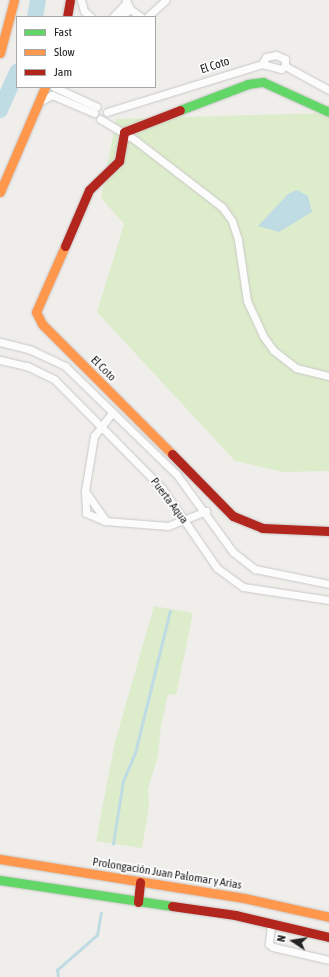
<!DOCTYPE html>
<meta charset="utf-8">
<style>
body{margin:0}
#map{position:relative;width:329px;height:977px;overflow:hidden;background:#f0eeeb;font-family:"Asap Condensed",sans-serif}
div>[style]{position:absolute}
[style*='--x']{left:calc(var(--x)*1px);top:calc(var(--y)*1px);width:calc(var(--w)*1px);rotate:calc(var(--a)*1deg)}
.grass>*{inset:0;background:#ddeccb}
.water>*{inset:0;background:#bfdbe3}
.stream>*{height:2.5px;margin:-1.25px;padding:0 1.25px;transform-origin:1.25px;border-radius:1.25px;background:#bfdbe3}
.river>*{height:16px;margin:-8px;padding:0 8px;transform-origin:8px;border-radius:8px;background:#bfdbe3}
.roads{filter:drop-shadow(0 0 1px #c9c8c7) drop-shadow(0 0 1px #c9c8c7)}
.street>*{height:7px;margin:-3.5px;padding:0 3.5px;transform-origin:3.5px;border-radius:3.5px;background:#fdfcfc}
.fast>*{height:9px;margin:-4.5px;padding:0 4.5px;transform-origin:4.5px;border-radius:4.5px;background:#63d668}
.slow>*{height:9px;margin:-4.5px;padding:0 4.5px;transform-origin:4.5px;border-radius:4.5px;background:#ff974d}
.jam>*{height:9px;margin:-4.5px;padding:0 4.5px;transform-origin:4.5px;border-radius:4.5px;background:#b3261e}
span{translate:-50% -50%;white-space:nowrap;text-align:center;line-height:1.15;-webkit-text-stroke:3.5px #fff;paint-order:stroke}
.street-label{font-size:12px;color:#222}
.legend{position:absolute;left:16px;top:16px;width:140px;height:72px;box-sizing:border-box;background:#fff;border:1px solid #a7a7a7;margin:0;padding:5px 7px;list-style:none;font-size:12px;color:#222}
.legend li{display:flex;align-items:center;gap:8px;height:20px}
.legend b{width:20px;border:1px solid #a7a7a7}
.north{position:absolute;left:273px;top:921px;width:40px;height:40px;-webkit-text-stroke:3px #fff;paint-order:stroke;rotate:282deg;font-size:11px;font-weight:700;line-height:16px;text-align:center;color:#222}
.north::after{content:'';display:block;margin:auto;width:14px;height:18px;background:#222;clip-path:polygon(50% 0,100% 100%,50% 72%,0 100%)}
</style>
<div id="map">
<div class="grass">
<i style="clip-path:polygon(329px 113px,329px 471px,283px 472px,235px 461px,97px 312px,124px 224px,101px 198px,116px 119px)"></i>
<i style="clip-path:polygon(154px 606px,193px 613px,176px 695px,168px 694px,161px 726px,158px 756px,148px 789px,149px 807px,142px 848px,96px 841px,115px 742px)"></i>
</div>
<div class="water">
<i style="clip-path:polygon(297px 190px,308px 196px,312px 212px,279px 232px,258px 226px,288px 194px)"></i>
</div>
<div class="stream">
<i style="--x:113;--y:844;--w:64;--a:-81"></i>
<i style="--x:123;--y:781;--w:30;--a:-67"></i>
<i style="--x:135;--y:753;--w:146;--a:-76.2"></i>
<i style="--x:58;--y:977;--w:7;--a:-98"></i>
<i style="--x:57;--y:970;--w:53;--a:-41.2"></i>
<i style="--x:97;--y:935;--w:22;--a:-80"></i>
</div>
<div class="river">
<i style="--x:35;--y:17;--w:17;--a:-80"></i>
<i style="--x:0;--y:110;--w:42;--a:-65.9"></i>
</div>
<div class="roads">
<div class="street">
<i style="--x:81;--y:0;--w:11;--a:75"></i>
<i style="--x:84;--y:11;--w:9;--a:41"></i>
<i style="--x:126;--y:0;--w:10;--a:66"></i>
<i style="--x:130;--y:9;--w:14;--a:36"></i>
<i style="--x:113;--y:17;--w:19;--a:-47"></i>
<i style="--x:121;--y:17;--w:12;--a:-42"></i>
<i style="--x:147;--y:17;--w:25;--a:-42"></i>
<i style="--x:262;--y:64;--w:8;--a:-60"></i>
<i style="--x:266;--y:57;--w:10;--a:-11"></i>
<i style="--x:276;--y:55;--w:10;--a:24"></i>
<i style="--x:285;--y:59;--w:7;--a:90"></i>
<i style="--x:262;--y:64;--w:20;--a:15"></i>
<i style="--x:281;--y:69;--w:5;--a:-37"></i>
<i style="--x:285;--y:66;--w:50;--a:28.6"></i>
<i style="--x:54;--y:87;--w:47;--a:24.9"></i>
<i style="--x:39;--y:102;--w:15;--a:-28"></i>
<i style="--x:52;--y:95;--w:46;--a:23.2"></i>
<i style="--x:107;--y:112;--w:162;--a:-17.2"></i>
<i style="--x:100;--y:119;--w:41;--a:31"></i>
<i style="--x:135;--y:140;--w:110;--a:37.6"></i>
<i style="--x:222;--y:207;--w:17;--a:54"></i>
<i style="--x:232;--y:221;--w:20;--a:72"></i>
<i style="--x:238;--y:240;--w:62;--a:81.6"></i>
<i style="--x:247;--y:301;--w:38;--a:65"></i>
<i style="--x:263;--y:336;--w:17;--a:54"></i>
<i style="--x:273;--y:350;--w:29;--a:38"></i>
<i style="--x:296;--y:368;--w:34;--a:14"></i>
<i style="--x:0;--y:342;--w:32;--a:14"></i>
<i style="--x:31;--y:350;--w:38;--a:25"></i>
<i style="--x:65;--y:366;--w:156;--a:44.2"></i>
<i style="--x:177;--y:475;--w:95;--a:54"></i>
<i style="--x:233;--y:552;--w:28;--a:38"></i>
<i style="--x:255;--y:569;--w:76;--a:11.5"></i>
<i style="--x:0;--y:360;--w:28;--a:13"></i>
<i style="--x:27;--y:366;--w:30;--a:26"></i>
<i style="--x:54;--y:379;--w:153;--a:45.3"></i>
<i style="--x:162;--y:488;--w:97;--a:55.5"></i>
<i style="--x:217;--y:568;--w:32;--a:36"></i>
<i style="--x:243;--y:587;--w:87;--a:8.6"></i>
<i style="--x:112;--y:413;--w:29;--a:128"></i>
<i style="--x:94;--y:436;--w:56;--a:99.3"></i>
<i style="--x:85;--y:491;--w:22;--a:87"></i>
<i style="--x:86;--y:513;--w:21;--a:23"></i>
<i style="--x:105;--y:521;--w:63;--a:4.5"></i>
<i style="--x:168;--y:526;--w:41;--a:-21.5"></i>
<i style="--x:85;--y:491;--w:35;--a:55"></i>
<i style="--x:271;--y:924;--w:20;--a:96"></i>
<i style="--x:269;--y:944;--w:5;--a:37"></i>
<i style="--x:273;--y:947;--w:57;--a:13.1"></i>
</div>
<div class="fast">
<i style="--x:180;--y:110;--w:73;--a:-20.9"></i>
<i style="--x:248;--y:84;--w:15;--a:-8"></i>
<i style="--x:263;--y:82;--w:72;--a:24.4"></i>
<i style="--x:0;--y:880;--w:174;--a:8.6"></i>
</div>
<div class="slow">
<i style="--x:0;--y:53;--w:55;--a:-75.2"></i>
<i style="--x:0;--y:192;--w:114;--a:-66.8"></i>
<i style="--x:65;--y:246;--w:72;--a:113.7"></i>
<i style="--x:36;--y:312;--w:13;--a:63"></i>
<i style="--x:42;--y:324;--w:184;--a:45"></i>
<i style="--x:0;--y:859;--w:247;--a:9.1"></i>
<i style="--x:244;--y:898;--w:87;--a:12.6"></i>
</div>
<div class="jam">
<i style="--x:67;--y:17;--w:17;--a:-80"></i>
<i style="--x:65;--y:246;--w:61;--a:-66.8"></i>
<i style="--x:89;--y:190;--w:42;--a:-44"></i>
<i style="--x:119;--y:161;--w:29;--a:-80"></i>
<i style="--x:124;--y:132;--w:60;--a:-21.4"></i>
<i style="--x:172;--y:454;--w:87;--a:45.5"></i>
<i style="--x:233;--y:516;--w:31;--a:22"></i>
<i style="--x:262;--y:528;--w:67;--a:2.6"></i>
<i style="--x:138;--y:902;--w:20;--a:-84"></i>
<i style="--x:172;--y:906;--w:64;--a:8.1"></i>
<i style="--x:235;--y:915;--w:97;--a:13.2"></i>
</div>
</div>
<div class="street-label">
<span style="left:215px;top:66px;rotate:-18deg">El Coto</span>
<span style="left:103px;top:369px;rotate:45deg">El Coto</span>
<span style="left:169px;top:501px;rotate:53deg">Puerta Aqua</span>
<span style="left:167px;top:874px;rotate:9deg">Prolongación Juan Palomar y Arias</span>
</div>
<ul class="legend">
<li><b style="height:5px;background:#63d668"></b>Fast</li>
<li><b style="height:5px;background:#ff974d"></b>Slow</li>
<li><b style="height:5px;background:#b3261e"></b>Jam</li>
</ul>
<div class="north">N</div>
</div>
